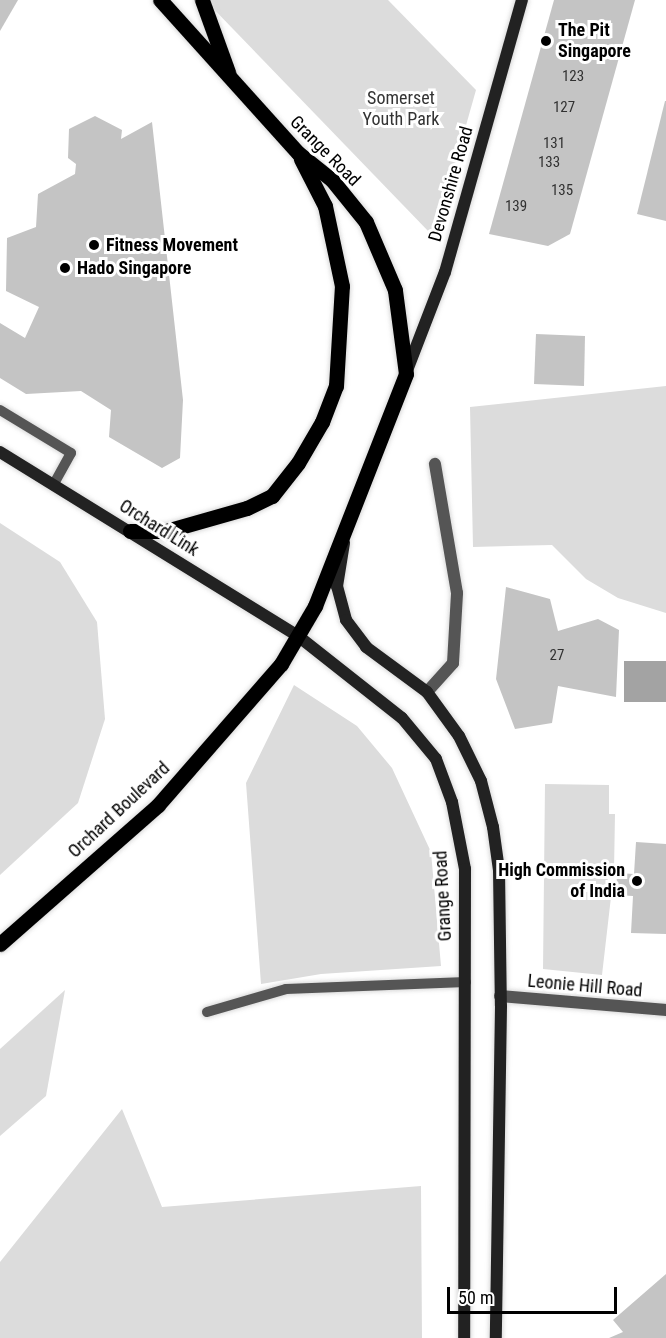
<!DOCTYPE html>
<style>
body{margin:0}
#map{position:relative;width:666px;height:1338px;overflow:hidden;background:#fff;font-family:"Roboto Condensed",sans-serif}
div>[style]{position:absolute}
[style*='--x']{left:calc(var(--x)*1px);top:calc(var(--y)*1px);width:calc(var(--w)*1px);rotate:calc(var(--a)*1deg)}
.green>*{inset:0;background:#dcdcdc}
.water>*{inset:0;background:#a3a3a3}
.building>*{inset:0;background:#c4c4c4}
.roads{filter:drop-shadow(0 0 2px #dbdbdb) drop-shadow(0 0 2px #dbdbdb)}
.lane>*{height:10px;margin:-5px;padding:0 5px;transform-origin:5px;border-radius:5px;background:#555}
.street>*{height:12px;margin:-6px;padding:0 6px;transform-origin:6px;border-radius:6px;background:#555}
.secondary>*{height:12px;margin:-6px;padding:0 6px;transform-origin:6px;border-radius:6px;background:#222}
.primary>*{height:15px;margin:-7.5px;padding:0 7.5px;transform-origin:7.5px;border-radius:7.5px;background:#000}
.dots>*{width:16px;height:16px;translate:-50% -50%;box-sizing:border-box;border:3px solid #fff;border-radius:50%}
span{translate:-50% -50%;white-space:nowrap;text-align:center;line-height:1.15;-webkit-text-stroke:6px #fff;paint-order:stroke}
.number-label{font-size:15px;color:#313131}
.number-label span{-webkit-text-stroke-width:0}
.poi-label{font-size:18px;color:#000;font-weight:700}
.left{translate:0 -50%;text-align:left}
.right{translate:-100% -50%;text-align:right}
.park-label{font-size:18px;color:#333}
.street-label{font-size:18px;color:#000}
.scale{position:absolute;left:447px;top:1287px;width:170px;height:27px;box-sizing:border-box;border:3px solid #000;border-top:0;padding-left:8px;font-size:18px;line-height:21px;white-space:nowrap;color:#000;-webkit-text-stroke:4px #fff;paint-order:stroke}
</style>
<div id="map">
<div class="green">
<i style="clip-path:polygon(205px 0,388px 0,476px 90px,446px 196px,430px 233px)"></i>
<i style="clip-path:polygon(666px 386px,666px 613px,618px 598px,586px 579px,552px 545px,473px 547px,470px 407px)"></i>
<i style="clip-path:polygon(0 523px,60px 562px,97px 622px,105px 719px,78px 803px,0 875px)"></i>
<i style="clip-path:polygon(294px 685px,357px 726px,392px 768px,431px 852px,441px 966px,321px 974px,261px 984px,246px 783px)"></i>
<i style="clip-path:polygon(545px 784px,609px 785px,609px 814px,615px 814px,614px 871px,608px 871px,607px 896px,611px 897px,602px 975px,543px 969px)"></i>
<i style="clip-path:polygon(65px 990px,46px 1096px,0 1136px,0 1049px)"></i>
<i style="clip-path:polygon(122px 1109px,162px 1207px,421px 1186px,422px 1338px,0 1338px,0 1262px)"></i>
</div>
<div class="water">
<i style="clip-path:polygon(624px 661px,666px 661px,666px 702px,624px 702px)"></i>
</div>
<div class="building">
<i style="clip-path:polygon(0 0,18px 0,0 31px)"></i>
<i style="clip-path:polygon(554px 0,635px 0,570px 234px,548px 246px,489px 234px)"></i>
<i style="clip-path:polygon(665px 101px,666px 101px,666px 221px,637px 214px)"></i>
<i style="clip-path:polygon(95px 116px,122px 130px,121px 139px,152px 122px,183px 400px,180px 458px,162px 468px,109px 437px,111px 410px,81px 391px,26px 394px,0 378px,0 323px,25px 338px,39px 307px,6px 291px,7px 238px,36px 227px,38px 194px,75px 174px,76px 164px,68px 158px,69px 129px)"></i>
<i style="clip-path:polygon(536px 334px,585px 336px,584px 386px,534px 384px)"></i>
<i style="clip-path:polygon(506px 587px,550px 599px,558px 631px,598px 619px,619px 630px,616px 697px,558px 686px,552px 723px,515px 729px,496px 679px)"></i>
<i style="clip-path:polygon(636px 842px,666px 844px,666px 934px,631px 933px,633px 896px,616px 895px,617px 873px,634px 874px)"></i>
<i style="clip-path:polygon(666px 1274px,666px 1338px,609px 1338px,623px 1332px,613px 1320px)"></i>
</div>
<div class="roads">
<div class="lane">
<i style="--x:0;--y:410;--w:83;--a:31.2"></i>
<i style="--x:71;--y:453;--w:37;--a:119"></i>
<i style="--x:207;--y:1012;--w:82;--a:-16.2"></i>
<i style="--x:286;--y:989;--w:180;--a:-2.2"></i>
</div>
<div class="street">
<i style="--x:427;--y:692;--w:39;--a:-48"></i>
<i style="--x:453;--y:663;--w:70;--a:-86.7"></i>
<i style="--x:457;--y:593;--w:131;--a:-99.7"></i>
<i style="--x:500;--y:996;--w:167;--a:4.8"></i>
</div>
<div class="secondary">
<i style="--x:406;--y:373;--w:108;--a:-68.9"></i>
<i style="--x:445;--y:272;--w:283;--a:-74.2"></i>
<i style="--x:0;--y:452;--w:350;--a:31.7"></i>
<i style="--x:298;--y:636;--w:132;--a:38.3"></i>
<i style="--x:402;--y:718;--w:53;--a:50.3"></i>
<i style="--x:436;--y:759;--w:46;--a:69.6"></i>
<i style="--x:452;--y:802;--w:68;--a:79"></i>
<i style="--x:465;--y:869;--w:469;--a:90.1"></i>
<i style="--x:344;--y:543;--w:44;--a:99.2"></i>
<i style="--x:337;--y:586;--w:35;--a:75"></i>
<i style="--x:346;--y:620;--w:34;--a:53"></i>
<i style="--x:366;--y:647;--w:76;--a:36.4"></i>
<i style="--x:427;--y:692;--w:54;--a:54"></i>
<i style="--x:459;--y:736;--w:50;--a:63.9"></i>
<i style="--x:481;--y:781;--w:48;--a:75.4"></i>
<i style="--x:493;--y:827;--w:43;--a:82.1"></i>
<i style="--x:499;--y:870;--w:136;--a:89.2"></i>
<i style="--x:501;--y:1006;--w:332;--a:90.9"></i>
</div>
<div class="primary">
<i style="--x:202;--y:0;--w:77;--a:70.1"></i>
<i style="--x:130;--y:531;--w:36;--a:0"></i>
<i style="--x:166;--y:531;--w:84;--a:-15.9"></i>
<i style="--x:247;--y:508;--w:28;--a:-26"></i>
<i style="--x:272;--y:496;--w:42;--a:-51.8"></i>
<i style="--x:298;--y:463;--w:48;--a:-59.7"></i>
<i style="--x:322;--y:422;--w:39;--a:-69"></i>
<i style="--x:336;--y:386;--w:100;--a:-86.6"></i>
<i style="--x:342;--y:286;--w:82;--a:-102"></i>
<i style="--x:325;--y:206;--w:53;--a:-117.1"></i>
<i style="--x:0;--y:944;--w:210;--a:-41.3"></i>
<i style="--x:158;--y:805;--w:187;--a:-48.9"></i>
<i style="--x:281;--y:664;--w:67;--a:-59.6"></i>
<i style="--x:315;--y:606;--w:249;--a:-68.6"></i>
<i style="--x:406;--y:374;--w:85;--a:-97.5"></i>
<i style="--x:395;--y:290;--w:74;--a:-113.1"></i>
<i style="--x:366;--y:222;--w:54;--a:-129"></i>
<i style="--x:332;--y:180;--w:43;--a:-141.5"></i>
<i style="--x:298;--y:153;--w:206;--a:-132"></i>
</div>
</div>
<div class="dots">
<i style="left:546px;top:41px;background:#000"></i>
<i style="left:94px;top:245px;background:#000"></i>
<i style="left:65px;top:268px;background:#000"></i>
<i style="left:637px;top:881px;background:#000"></i>
</div>
<div class="number-label">
<span style="left:573px;top:77px">123</span>
<span style="left:564px;top:108px">127</span>
<span style="left:554px;top:144px">131</span>
<span style="left:549px;top:163px">133</span>
<span style="left:562px;top:191px">135</span>
<span style="left:516px;top:207px">139</span>
<span style="left:557px;top:656px">27</span>
</div>
<div class="poi-label">
<span class="left" style="left:558px;top:41px">The Pit<br>Singapore</span>
<span class="left" style="left:106px;top:245px">Fitness Movement</span>
<span class="left" style="left:77px;top:268px">Hado Singapore</span>
<span class="right" style="left:625px;top:881px">High Commission<br>of India</span>
</div>
<div class="park-label">
<span style="left:401px;top:109px">Somerset<br>Youth Park</span>
</div>
<div class="street-label">
<span style="left:325px;top:151px;rotate:45deg">Grange Road</span>
<span style="left:451px;top:184px;rotate:-74deg">Devonshire Road</span>
<span style="left:159px;top:528px;rotate:32deg">Orchard Link</span>
<span style="left:119px;top:810px;rotate:-43deg">Orchard Boulevard</span>
<span style="left:443px;top:896px;rotate:-93deg">Grange Road</span>
<span style="left:585px;top:986px;rotate:5deg">Leonie Hill Road</span>
</div>
<div class="scale">50 m</div>
</div>
